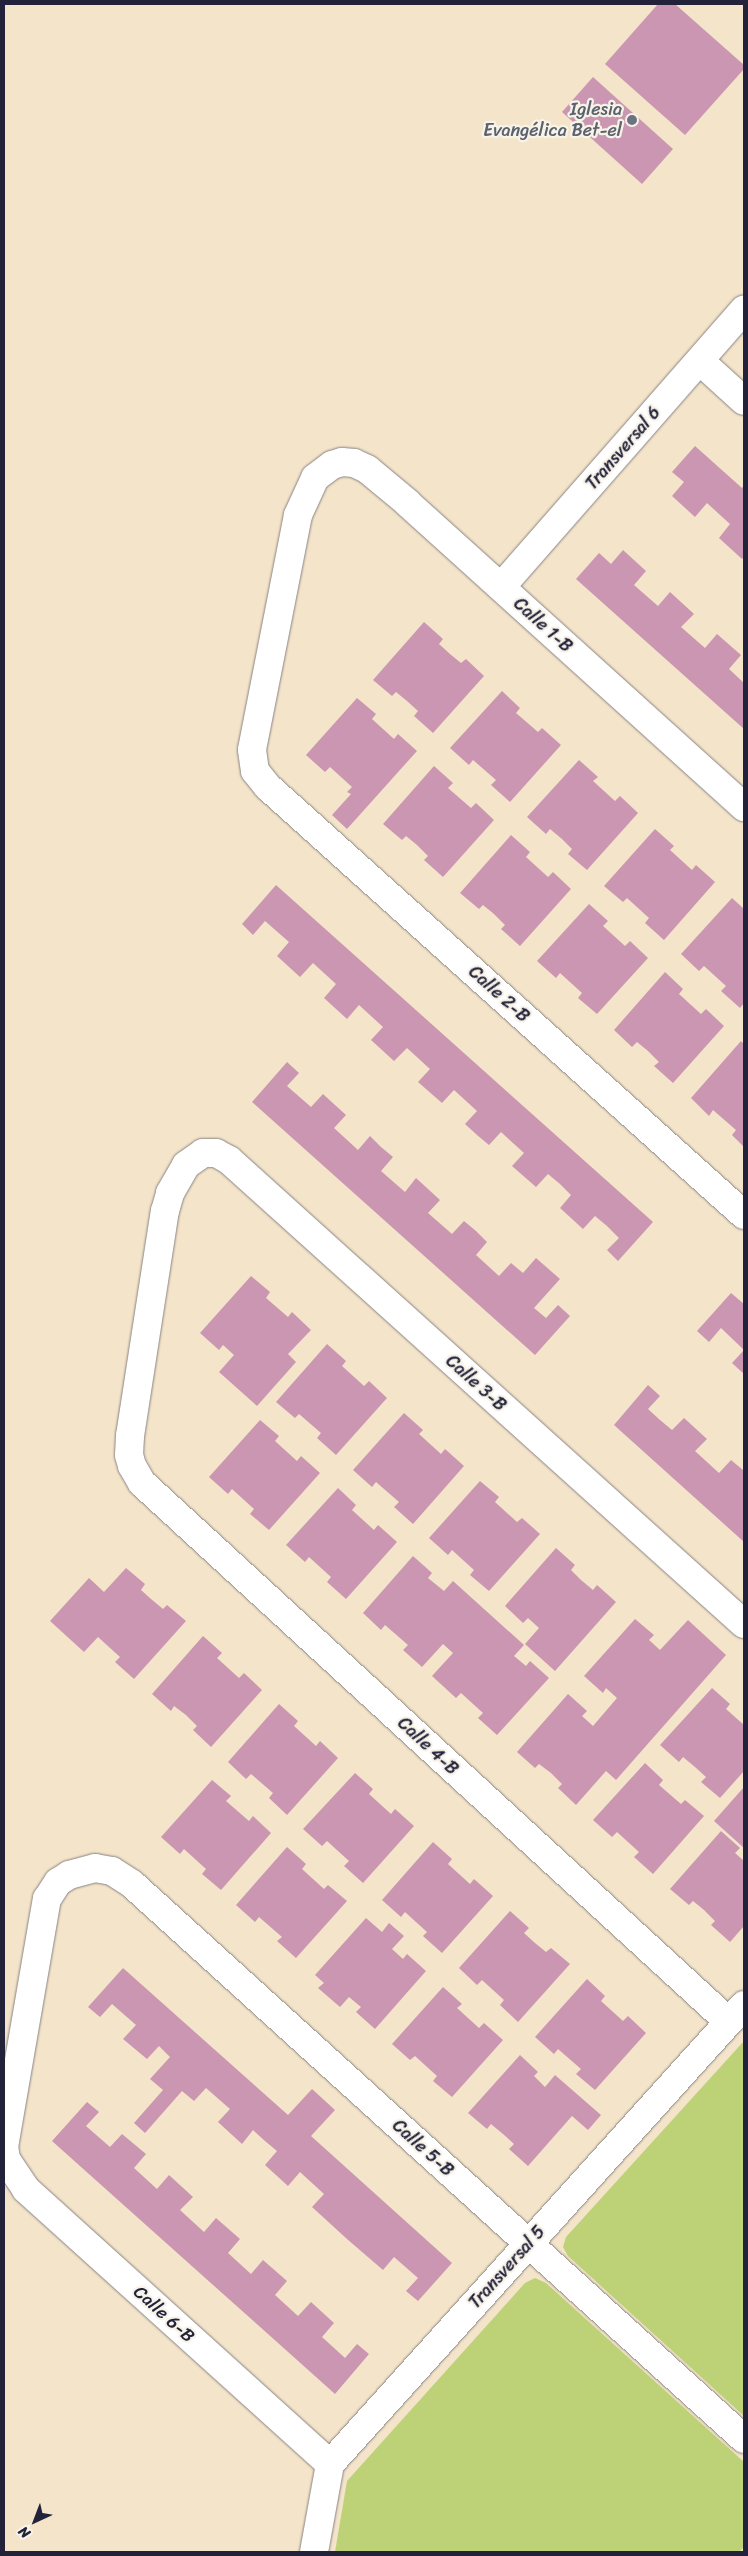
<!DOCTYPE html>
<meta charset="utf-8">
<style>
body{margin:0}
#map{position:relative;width:748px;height:2556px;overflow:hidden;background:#f3e4ca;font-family:Sriracha,sans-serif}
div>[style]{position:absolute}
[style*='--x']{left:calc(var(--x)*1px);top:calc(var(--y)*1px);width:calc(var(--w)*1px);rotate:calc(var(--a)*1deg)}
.green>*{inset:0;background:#bdd276}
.building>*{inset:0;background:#cb96b1}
.roads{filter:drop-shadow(0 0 1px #8a8382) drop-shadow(0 0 1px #8a8382)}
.street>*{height:28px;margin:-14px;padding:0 14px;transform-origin:14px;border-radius:14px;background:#fff}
.dots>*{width:14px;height:14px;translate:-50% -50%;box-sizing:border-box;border:2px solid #f7f3e8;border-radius:50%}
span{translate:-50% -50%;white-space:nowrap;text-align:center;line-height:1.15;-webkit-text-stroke:4.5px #f7f3e8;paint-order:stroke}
.worship-label{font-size:18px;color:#5b616d}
.right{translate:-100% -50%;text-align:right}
.street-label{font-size:18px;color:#22223b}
.frame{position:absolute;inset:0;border:5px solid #22223b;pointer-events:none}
.north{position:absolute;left:10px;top:2496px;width:50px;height:50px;-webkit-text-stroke:4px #f7f3e8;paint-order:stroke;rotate:223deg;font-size:14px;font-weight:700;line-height:20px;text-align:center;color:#22223b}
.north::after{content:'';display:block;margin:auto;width:18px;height:22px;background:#22223b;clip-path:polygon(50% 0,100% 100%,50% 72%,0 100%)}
</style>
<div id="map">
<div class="green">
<i style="clip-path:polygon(744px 2041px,744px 2416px,568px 2256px,563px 2247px,566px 2237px)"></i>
<i style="clip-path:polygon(535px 2278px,546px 2283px,744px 2462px,744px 2547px,739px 2552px,335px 2552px,347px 2481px,525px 2283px)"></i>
</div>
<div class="building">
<i style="clip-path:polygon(658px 4px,675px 4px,744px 65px,744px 69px,685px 135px,605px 64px)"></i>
<i style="clip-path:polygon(593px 77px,673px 149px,642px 184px,562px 112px)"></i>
<i style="clip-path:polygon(695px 446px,742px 488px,744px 485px,744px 557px,742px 559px,719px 538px,730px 524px,719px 514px,707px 503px,695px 517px,672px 496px,684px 482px,672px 472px)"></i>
<i style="clip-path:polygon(623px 550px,646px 571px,634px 585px,658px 606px,670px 592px,694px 614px,681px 627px,705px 648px,717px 634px,741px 655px,729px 669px,744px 683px,744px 729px,576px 579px,599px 553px,611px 564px)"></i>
<i style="clip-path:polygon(424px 622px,443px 639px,439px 644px,450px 654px,461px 663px,466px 659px,484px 676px,433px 733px,414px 716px,418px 711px,407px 701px,396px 692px,392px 696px,373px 680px)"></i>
<i style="clip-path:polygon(502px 691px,520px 708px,516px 713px,538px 732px,542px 728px,561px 745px,510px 802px,491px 785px,496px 780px,473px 760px,469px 765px,450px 748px)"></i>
<i style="clip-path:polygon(357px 698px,376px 714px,372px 719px,394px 739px,398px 734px,417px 751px,347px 829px,332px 815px,351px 794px,347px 792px,352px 787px,330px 767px,325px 772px,306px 755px)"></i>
<i style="clip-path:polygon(579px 760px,598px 777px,593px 781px,615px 801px,620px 796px,638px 813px,587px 870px,568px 854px,572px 849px,562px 839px,550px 829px,546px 834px,527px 817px)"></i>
<i style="clip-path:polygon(434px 766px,453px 783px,448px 788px,471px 808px,476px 803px,494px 820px,443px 877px,424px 860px,428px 856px,417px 845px,406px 836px,402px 840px,383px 824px)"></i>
<i style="clip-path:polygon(655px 829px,674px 846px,670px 850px,692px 870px,696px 865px,715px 882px,664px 940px,645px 923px,649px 918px,627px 898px,623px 902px,604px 886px)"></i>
<i style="clip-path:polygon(511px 835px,530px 852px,526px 857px,548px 877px,553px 872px,571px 889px,520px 946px,501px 929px,505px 925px,494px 914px,483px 905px,479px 909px,460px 893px)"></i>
<i style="clip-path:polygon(276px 885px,653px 1222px,618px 1261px,607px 1250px,619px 1238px,607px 1226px,595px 1216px,583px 1229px,560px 1208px,571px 1195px,560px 1184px,548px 1174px,536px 1187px,512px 1166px,524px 1153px,501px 1132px,489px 1145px,477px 1135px,465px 1124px,477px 1111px,454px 1090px,442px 1103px,418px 1082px,430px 1069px,407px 1048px,394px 1061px,371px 1040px,383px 1027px,359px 1005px,347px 1019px,324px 998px,336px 984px,313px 963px,300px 977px,277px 956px,289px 942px,265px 921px,253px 935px,242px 924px)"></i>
<i style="clip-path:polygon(732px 898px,744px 909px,744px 1003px,740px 1008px,721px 991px,726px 986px,704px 966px,699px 971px,681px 954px)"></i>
<i style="clip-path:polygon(589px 904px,608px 921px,603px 926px,625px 946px,630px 941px,648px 958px,597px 1014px,578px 998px,582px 993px,560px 973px,556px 978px,537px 961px)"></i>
<i style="clip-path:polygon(665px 972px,683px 989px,679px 994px,701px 1014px,706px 1009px,724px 1026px,673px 1083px,654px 1066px,659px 1062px,648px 1051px,637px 1042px,632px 1047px,614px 1030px)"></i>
<i style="clip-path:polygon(741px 1041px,744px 1044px,744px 1147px,732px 1135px,736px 1130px,713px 1110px,709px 1116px,691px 1098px)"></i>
<i style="clip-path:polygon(287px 1062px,299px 1073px,287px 1086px,311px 1107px,323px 1094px,335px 1105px,346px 1115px,334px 1128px,358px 1150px,370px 1136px,381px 1147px,393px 1157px,381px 1171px,405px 1192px,416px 1178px,440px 1200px,428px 1213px,452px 1234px,464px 1221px,476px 1231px,487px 1242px,476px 1255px,499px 1276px,511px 1263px,523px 1273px,536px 1258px,560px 1279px,534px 1308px,546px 1318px,558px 1305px,570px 1316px,535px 1355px,252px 1102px)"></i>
<i style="clip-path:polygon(251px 1276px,270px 1292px,266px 1298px,288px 1317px,292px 1312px,311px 1330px,288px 1354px,296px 1362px,257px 1406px,219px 1372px,234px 1355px,223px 1345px,219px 1350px,200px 1333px)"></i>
<i style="clip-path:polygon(731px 1293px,744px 1304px,744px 1350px,721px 1328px,709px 1342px,697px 1331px)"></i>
<i style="clip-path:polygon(327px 1344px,346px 1361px,342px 1366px,364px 1386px,369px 1381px,387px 1398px,336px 1455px,317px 1438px,321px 1433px,299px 1414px,295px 1418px,276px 1402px)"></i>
<i style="clip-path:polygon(744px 1350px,744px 1374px,732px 1363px)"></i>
<i style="clip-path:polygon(648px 1385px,660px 1396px,648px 1409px,660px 1420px,672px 1430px,684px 1418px,707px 1439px,695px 1451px,719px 1473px,731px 1460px,743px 1470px,744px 1468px,744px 1542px,614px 1425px)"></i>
<i style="clip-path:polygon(404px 1413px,423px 1430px,419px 1434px,441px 1454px,445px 1449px,464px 1466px,413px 1524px,394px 1507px,399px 1502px,376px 1482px,372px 1487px,353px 1470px)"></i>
<i style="clip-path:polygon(260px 1420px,279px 1436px,275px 1441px,297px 1461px,301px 1456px,320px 1473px,269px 1530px,250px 1514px,254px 1509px,232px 1489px,228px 1494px,209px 1477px)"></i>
<i style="clip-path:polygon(480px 1481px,499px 1497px,495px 1502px,517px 1522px,522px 1518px,540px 1534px,489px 1591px,470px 1575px,474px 1570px,452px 1550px,448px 1555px,429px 1538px)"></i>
<i style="clip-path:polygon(338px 1488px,356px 1505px,352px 1510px,374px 1530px,378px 1525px,397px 1542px,346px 1599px,327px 1582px,331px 1577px,309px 1557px,305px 1562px,286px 1545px)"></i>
<i style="clip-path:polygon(556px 1548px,575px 1565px,571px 1570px,581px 1580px,593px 1590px,597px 1585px,616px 1602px,555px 1671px,525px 1644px,539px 1628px,528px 1618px,523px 1623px,505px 1606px)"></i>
<i style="clip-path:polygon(413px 1556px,432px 1573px,428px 1578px,444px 1591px,453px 1581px,524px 1645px,514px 1656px,526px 1666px,530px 1661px,549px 1678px,497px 1735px,478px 1718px,483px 1713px,461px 1693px,456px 1698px,432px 1676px,453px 1653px,443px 1644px,422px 1667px,403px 1650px,408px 1645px,385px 1625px,381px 1630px,363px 1613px)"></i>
<i style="clip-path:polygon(126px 1568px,145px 1584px,141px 1590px,151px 1599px,163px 1609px,167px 1605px,186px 1621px,134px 1679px,115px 1662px,120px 1657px,98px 1637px,84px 1652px,50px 1621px,89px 1578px,104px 1592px)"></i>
<i style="clip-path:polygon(635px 1619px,654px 1635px,649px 1640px,660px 1650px,688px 1620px,726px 1655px,616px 1780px,606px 1771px,576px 1805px,558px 1788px,562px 1784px,551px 1773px,539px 1764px,535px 1768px,517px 1752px,568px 1694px,587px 1711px,582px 1716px,593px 1726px,617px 1698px,606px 1688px,603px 1693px,584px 1676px)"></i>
<i style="clip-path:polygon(203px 1636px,222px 1653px,217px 1658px,239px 1678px,244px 1673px,262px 1690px,211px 1747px,193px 1730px,197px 1726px,186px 1715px,174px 1706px,171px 1711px,152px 1694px)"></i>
<i style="clip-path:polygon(712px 1688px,730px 1704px,726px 1709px,744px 1725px,744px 1771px,720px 1798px,701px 1782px,706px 1777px,695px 1767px,683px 1757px,679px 1762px,660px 1745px)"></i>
<i style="clip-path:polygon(279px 1704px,298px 1721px,294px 1726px,316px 1746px,320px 1741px,338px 1758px,287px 1815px,269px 1798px,273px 1793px,251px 1774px,246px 1779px,228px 1762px)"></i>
<i style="clip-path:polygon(645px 1763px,663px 1780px,659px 1785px,681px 1804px,685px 1800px,704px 1816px,653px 1874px,634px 1857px,639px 1852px,617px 1832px,612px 1837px,593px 1820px)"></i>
<i style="clip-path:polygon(355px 1773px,373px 1789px,369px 1794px,391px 1814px,395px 1809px,414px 1826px,363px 1883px,344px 1866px,349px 1861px,327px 1841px,322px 1846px,303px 1829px)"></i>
<i style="clip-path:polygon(212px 1780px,231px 1796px,226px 1801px,249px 1821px,253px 1816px,271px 1833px,221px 1890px,202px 1874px,206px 1869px,184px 1849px,180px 1854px,161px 1837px)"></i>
<i style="clip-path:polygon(744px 1787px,744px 1848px,714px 1821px)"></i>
<i style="clip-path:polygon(721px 1831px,740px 1848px,735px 1853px,744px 1861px,744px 1926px,730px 1942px,711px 1925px,715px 1921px,704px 1910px,693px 1901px,689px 1905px,670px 1889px)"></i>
<i style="clip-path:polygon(433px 1842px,452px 1859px,448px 1864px,470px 1884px,474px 1879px,493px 1896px,442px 1953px,423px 1936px,427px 1932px,405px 1912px,401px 1917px,382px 1900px)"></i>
<i style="clip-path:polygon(287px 1847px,306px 1864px,302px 1869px,324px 1889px,328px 1885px,347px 1901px,296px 1958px,277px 1941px,282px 1937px,259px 1917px,255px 1922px,236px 1905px)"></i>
<i style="clip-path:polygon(510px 1911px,529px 1928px,524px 1933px,535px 1943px,546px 1952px,551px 1948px,570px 1964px,518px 2022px,500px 2005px,504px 2000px,482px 1980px,477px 1985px,459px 1968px)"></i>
<i style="clip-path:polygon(366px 1918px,382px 1932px,389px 1923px,404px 1936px,392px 1949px,403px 1959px,407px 1954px,426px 1971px,375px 2029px,356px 2012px,361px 2007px,349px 1997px,340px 2007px,318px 1988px,324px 1983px,315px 1975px)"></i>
<i style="clip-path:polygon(123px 1968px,288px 2115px,312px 2089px,335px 2110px,311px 2136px,452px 2263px,418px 2301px,406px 2291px,418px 2278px,394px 2257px,383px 2270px,347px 2239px,312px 2207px,324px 2194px,300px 2172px,288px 2186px,265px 2165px,277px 2151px,265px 2141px,253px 2130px,242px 2144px,218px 2122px,230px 2109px,206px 2088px,194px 2101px,182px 2091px,145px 2133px,134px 2123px,163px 2090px,150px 2079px,170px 2057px,159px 2046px,147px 2059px,123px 2039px,136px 2025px,112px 2004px,100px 2017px,88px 2007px)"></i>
<i style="clip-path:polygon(587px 1979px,605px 1996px,601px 2001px,623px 2021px,628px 2016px,646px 2033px,595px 2090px,576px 2074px,581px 2069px,558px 2049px,554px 2054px,535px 2037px)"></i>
<i style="clip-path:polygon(443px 1987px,462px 2004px,457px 2008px,479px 2028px,484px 2023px,503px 2040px,452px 2097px,433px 2081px,437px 2076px,415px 2056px,410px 2060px,392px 2044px)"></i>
<i style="clip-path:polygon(520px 2055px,538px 2072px,534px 2076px,545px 2087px,555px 2075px,601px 2115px,588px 2130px,572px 2116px,528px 2166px,509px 2149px,514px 2144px,503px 2134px,491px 2124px,487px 2129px,468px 2113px)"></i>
<i style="clip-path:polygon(87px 2102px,99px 2112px,86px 2126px,110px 2147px,122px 2134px,146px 2154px,134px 2168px,157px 2189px,169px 2175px,193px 2197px,180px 2210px,204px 2232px,216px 2218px,240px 2239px,228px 2253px,251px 2274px,263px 2260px,287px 2281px,275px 2295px,298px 2316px,311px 2302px,334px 2323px,322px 2337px,345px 2358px,357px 2344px,369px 2354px,335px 2394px,52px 2141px)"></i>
</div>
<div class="roads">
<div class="street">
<i style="--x:700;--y:361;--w:59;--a:42.3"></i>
<i style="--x:501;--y:587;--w:369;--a:-48.8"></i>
<i style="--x:744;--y:807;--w:453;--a:-137.9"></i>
<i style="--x:408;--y:503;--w:53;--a:-140.3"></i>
<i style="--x:367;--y:469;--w:14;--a:-155"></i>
<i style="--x:354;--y:463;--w:12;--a:-175"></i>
<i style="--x:342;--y:462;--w:10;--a:163"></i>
<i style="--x:332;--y:465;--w:21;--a:143"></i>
<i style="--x:315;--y:478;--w:41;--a:114.7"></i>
<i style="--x:298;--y:515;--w:239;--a:101.1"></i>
<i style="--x:252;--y:750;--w:21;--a:82"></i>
<i style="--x:255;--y:771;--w:21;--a:51"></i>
<i style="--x:268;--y:787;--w:640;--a:41.96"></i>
<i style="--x:729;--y:2022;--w:797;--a:-137.44"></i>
<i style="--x:142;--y:1483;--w:20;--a:-120"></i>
<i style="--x:132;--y:1466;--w:11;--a:-105"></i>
<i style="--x:129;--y:1455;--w:19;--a:-87"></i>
<i style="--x:130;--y:1436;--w:228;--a:-81.2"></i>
<i style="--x:165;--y:1211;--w:19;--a:-74"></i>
<i style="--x:170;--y:1193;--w:32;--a:-60"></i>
<i style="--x:186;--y:1165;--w:21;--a:-35"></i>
<i style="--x:203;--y:1153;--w:13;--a:0"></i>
<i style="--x:216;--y:1153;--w:15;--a:28"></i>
<i style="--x:229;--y:1160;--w:693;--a:42.02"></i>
<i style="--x:330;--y:2464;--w:410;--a:-137.9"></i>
<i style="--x:26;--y:2189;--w:36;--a:-124"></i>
<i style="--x:6;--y:2159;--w:12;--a:-99"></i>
<i style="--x:4;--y:2147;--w:252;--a:-80.2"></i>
<i style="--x:47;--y:1899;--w:20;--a:-57"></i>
<i style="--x:58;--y:1882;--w:13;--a:-32"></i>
<i style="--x:69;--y:1875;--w:27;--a:-15"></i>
<i style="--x:95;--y:1868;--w:17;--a:10"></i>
<i style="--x:112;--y:1871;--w:24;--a:33"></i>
<i style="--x:132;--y:1884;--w:826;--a:42.2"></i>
<i style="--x:314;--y:2552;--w:89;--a:-79.7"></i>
<i style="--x:330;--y:2464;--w:618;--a:-47.95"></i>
</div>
</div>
<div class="dots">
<i style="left:632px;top:120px;background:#6b7280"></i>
</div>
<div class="worship-label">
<span class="right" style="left:622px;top:120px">Iglesia<br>Evangélica Bet-el</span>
</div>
<div class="street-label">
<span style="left:623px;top:448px;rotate:-49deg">Transversal 6</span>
<span style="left:543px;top:625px;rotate:42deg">Calle 1-B</span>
<span style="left:499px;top:994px;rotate:42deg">Calle 2-B</span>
<span style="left:476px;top:1383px;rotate:42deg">Calle 3-B</span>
<span style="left:428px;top:1746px;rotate:43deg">Calle 4-B</span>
<span style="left:423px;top:2148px;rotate:42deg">Calle 5-B</span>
<span style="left:507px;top:2267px;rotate:-48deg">Transversal 5</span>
<span style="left:164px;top:2314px;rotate:42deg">Calle 6-B</span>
</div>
<div class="frame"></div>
<div class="north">N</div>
</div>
